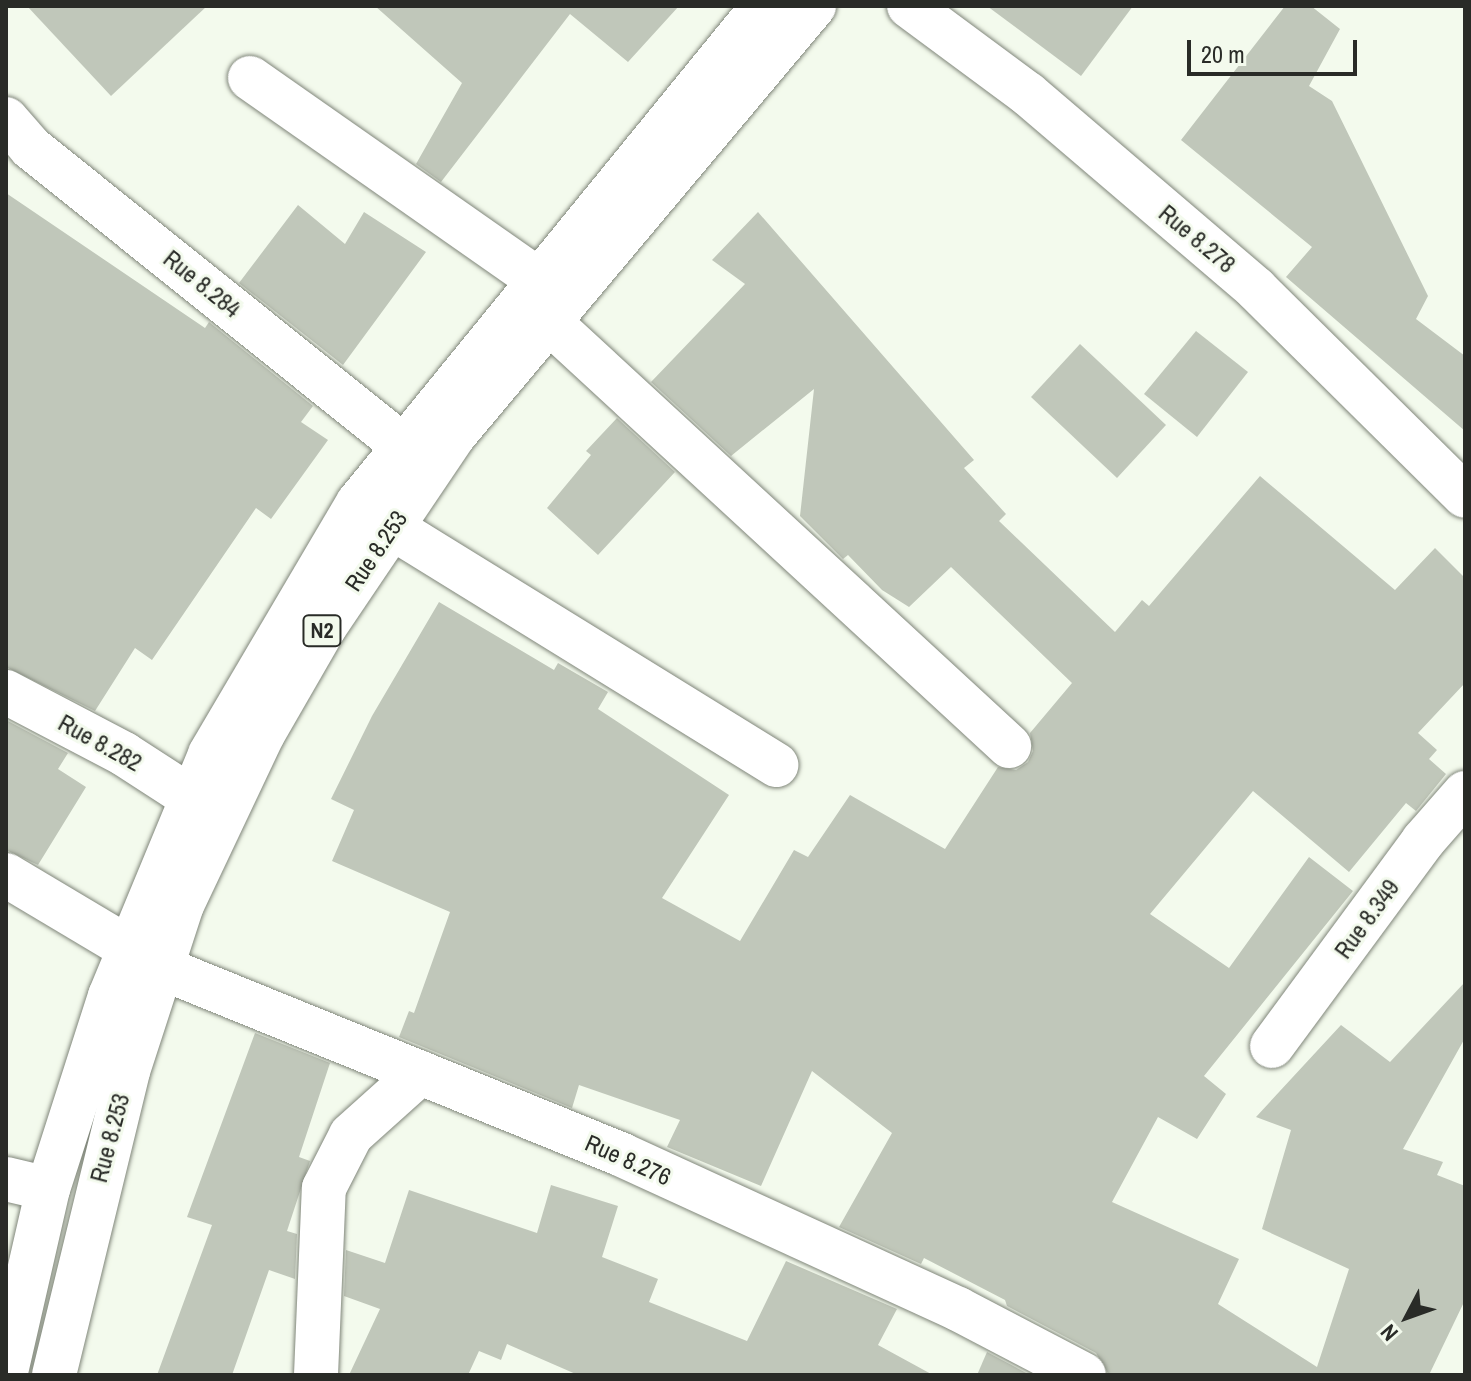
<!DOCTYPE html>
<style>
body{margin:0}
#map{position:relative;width:1471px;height:1381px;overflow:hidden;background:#f3faed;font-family:"Archivo Narrow",sans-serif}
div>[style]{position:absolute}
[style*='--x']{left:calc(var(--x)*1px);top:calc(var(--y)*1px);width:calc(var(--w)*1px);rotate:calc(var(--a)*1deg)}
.building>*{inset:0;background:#c0c7ba}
.roads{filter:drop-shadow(0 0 2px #80867a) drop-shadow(0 0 2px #80867a)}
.minor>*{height:44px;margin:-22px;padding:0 22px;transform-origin:22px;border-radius:22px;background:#fff}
.highway>*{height:44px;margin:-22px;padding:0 22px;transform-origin:22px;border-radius:22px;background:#fff}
span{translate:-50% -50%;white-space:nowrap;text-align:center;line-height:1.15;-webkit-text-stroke:6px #f3faed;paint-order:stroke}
.shield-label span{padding:2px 6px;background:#f3faed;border:2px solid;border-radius:6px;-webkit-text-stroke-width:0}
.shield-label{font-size:22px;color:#292b27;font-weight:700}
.street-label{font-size:24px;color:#292b27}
.frame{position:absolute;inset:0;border:8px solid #292b27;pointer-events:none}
.north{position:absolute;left:1367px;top:1277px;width:80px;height:80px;-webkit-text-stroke:6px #f3faed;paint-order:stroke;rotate:229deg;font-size:22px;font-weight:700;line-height:32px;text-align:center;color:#292b27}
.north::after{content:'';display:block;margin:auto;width:28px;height:36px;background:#292b27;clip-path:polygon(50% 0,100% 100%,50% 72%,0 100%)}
.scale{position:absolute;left:1187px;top:40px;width:170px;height:36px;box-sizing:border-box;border:4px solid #292b27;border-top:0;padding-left:10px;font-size:24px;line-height:28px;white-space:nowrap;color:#292b27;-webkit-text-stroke:6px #f3faed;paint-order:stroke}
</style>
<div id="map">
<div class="building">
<i style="clip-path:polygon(27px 6px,207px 6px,111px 96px)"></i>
<i style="clip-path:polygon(375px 6px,679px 6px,628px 62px,570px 14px,441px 182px,416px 164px,462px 83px)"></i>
<i style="clip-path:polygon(987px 6px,1133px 6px,1081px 76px)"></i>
<i style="clip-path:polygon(1285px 6px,1311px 6px,1340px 29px,1309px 86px,1332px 101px,1428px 296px,1416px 319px,1465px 356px,1465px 431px,1286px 277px,1312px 247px,1181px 140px)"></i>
<i style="clip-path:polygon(6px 193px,205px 328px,209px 322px,313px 406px,301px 422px,328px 440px,271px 519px,256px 508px,152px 660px,135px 648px,95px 711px,6px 667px)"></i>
<i style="clip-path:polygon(298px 205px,345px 244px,364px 212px,426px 252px,343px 365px,239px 283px)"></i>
<i style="clip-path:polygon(758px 212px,974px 460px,964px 468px,1006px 514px,999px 521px,1115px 632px,1142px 600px,1149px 606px,1260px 476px,1395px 590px,1435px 548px,1465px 578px,1465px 683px,1418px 733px,1437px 750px,1429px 759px,1446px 774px,1416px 811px,1406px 803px,1349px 872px,1253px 791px,1150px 914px,1229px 968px,1309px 857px,1353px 891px,1204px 1076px,1226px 1094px,1197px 1139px,1158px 1117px,1112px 1202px,1239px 1259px,1218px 1304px,1317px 1367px,1349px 1269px,1262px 1229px,1291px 1130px,1256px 1117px,1341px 1025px,1390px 1062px,1465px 982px,1465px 1038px,1403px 1149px,1443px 1162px,1437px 1175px,1465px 1186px,1465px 1300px,1429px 1375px,1109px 1375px,1096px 1353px,1007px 1306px,1005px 1300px,924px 1258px,921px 1264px,839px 1227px,892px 1133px,812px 1071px,761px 1186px,667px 1147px,680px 1120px,579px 1085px,572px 1108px,399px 1037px,409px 1011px,414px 1013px,450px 912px,332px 861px,354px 810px,331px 799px,372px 716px,439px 602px,554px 670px,558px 663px,608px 692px,598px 709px,729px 795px,662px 898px,740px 941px,794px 850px,808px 857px,850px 795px,945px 849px,998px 767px,1016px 770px,1028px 762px,1033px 751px,1030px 733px,1072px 683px,951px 567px,909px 607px,882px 590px,848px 555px,843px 559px,800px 516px,814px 389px,731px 456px,651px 382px,745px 284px,712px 260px)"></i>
<i style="clip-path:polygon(1196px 331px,1248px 372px,1197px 437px,1144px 394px)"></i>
<i style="clip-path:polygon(1080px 344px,1166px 425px,1117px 478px,1031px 397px)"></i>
<i style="clip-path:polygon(617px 418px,675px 472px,598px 555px,547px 508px,591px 455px,586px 451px)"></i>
<i style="clip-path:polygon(6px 720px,68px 753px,58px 769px,86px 787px,38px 865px,6px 850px)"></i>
<i style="clip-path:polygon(255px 1033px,330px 1063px,299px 1157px,310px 1161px,287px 1231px,297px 1234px,295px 1279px,269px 1270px,232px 1375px,157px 1375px,212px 1225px,187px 1217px)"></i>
<i style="clip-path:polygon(551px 1185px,618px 1206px,602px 1257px,658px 1279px,649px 1302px,747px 1341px,786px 1261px,897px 1309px,878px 1345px,933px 1375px,578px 1375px,507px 1344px,501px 1360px,479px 1351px,468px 1375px,349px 1375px,380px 1309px,344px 1296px,346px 1250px,385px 1263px,409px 1190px,537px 1233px)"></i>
<i style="clip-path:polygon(987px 1352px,1030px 1375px,977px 1375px)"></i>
</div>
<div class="roads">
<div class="minor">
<i style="--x:909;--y:6;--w:148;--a:36.5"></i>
<i style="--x:1028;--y:94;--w:300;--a:40.5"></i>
<i style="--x:1256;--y:289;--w:294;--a:44.7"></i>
<i style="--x:250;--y:78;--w:350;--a:35"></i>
<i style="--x:6;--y:119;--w:37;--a:49"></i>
<i style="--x:30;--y:147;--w:477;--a:38.7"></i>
<i style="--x:546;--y:319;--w:630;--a:42.68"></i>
<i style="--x:391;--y:527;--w:453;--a:31.7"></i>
<i style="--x:6;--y:692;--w:133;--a:27.7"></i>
<i style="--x:124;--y:754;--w:81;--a:32.9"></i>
<i style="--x:6;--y:875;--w:144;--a:30.8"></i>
<i style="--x:162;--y:968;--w:497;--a:22.1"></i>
<i style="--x:622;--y:1155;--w:370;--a:24.6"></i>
<i style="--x:958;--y:1309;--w:142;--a:27.6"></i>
<i style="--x:1272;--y:1046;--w:255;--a:-53.6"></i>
<i style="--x:1423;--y:841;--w:64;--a:-48.8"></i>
<i style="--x:6;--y:1179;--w:43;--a:13.4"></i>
<i style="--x:316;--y:1375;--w:187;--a:-87.6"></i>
<i style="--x:324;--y:1188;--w:59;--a:-63"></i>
<i style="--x:351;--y:1135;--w:93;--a:-41.9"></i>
</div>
<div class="highway">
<i style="--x:6;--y:1372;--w:188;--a:-77.1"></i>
<i style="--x:48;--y:1189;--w:203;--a:-72.2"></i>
<i style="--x:110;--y:996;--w:262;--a:-67.5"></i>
<i style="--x:210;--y:754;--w:291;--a:-59.5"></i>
<i style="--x:358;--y:503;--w:641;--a:-50.82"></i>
<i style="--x:54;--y:1375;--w:313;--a:-76.3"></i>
<i style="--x:128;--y:1071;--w:175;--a:-72"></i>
<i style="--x:182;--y:905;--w:189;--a:-64.7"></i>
<i style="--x:263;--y:734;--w:122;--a:-60.1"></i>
<i style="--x:324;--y:628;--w:234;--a:-56"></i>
<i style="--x:455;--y:434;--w:559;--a:-50.01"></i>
</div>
</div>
<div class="shield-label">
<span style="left:322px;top:631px">N2</span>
</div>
<div class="street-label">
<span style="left:1197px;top:239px;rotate:40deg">Rue 8.278</span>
<span style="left:202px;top:284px;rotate:39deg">Rue 8.284</span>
<span style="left:376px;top:551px;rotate:-56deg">Rue 8.253</span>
<span style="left:100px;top:743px;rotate:29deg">Rue 8.282</span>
<span style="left:1367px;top:919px;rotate:-54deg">Rue 8.349</span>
<span style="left:110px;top:1138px;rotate:-75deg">Rue 8.253</span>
<span style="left:628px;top:1160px;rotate:24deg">Rue 8.276</span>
</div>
<div class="frame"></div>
<div class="north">N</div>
<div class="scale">20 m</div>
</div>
